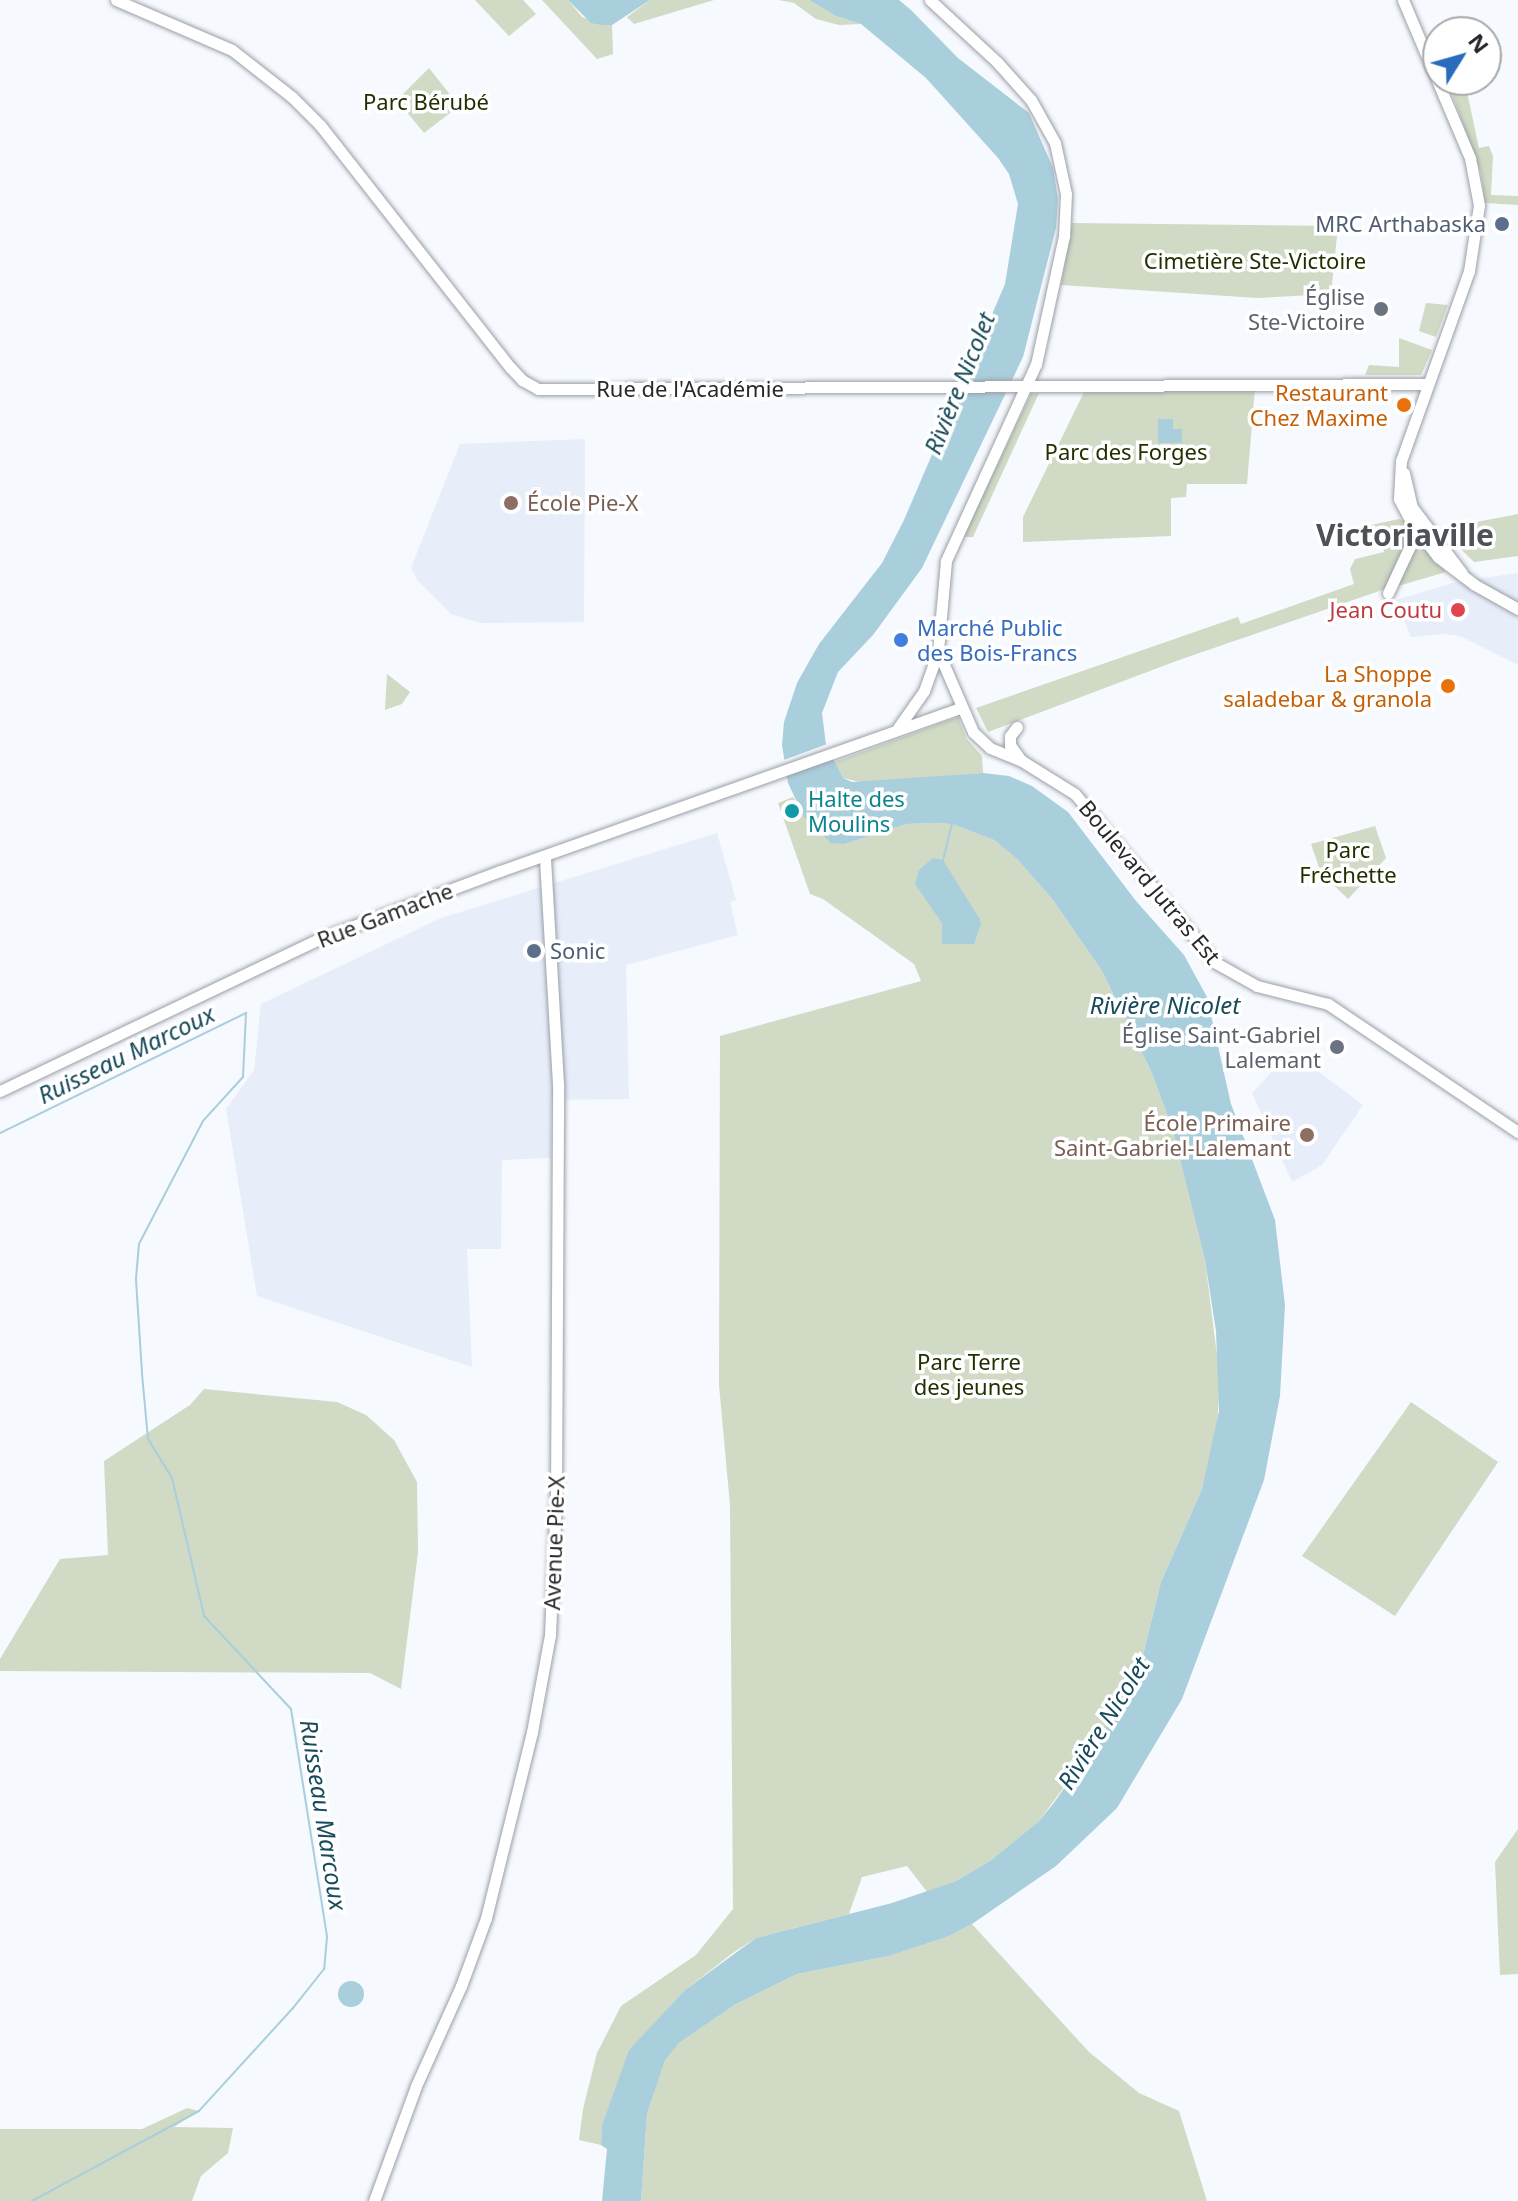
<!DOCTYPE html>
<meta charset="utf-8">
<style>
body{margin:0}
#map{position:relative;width:1518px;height:2201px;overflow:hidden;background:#f6f9fe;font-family:"Noto Sans",sans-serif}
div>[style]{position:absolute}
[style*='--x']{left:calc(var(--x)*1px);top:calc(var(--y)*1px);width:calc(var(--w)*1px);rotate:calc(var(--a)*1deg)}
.built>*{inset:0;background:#e7eefa}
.green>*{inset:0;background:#d0dac4}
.water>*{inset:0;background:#a9cedc}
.round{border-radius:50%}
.pier>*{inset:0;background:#f6f9fe}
.stream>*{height:2px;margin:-1px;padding:0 1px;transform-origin:1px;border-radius:1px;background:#a9cedc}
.roads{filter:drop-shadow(0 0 2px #9a9fa6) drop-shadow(0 0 2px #9a9fa6)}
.secondary>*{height:11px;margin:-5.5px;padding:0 5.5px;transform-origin:5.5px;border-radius:5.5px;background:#fff}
.dots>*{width:22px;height:22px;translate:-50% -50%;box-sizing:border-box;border:4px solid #fff;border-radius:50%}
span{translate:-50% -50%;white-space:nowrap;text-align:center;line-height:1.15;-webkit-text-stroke:7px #fff;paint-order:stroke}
.park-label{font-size:22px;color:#203101}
.service-label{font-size:22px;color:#4e5e75}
.right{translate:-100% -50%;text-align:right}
.left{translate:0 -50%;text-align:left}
.worship-label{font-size:22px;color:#5b616d}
.street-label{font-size:22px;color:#26282b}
.food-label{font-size:22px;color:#c56008}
.education-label{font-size:22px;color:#785e54}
.health-label{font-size:22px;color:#be3a42}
.shop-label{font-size:22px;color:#366cbe}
.culture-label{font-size:22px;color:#0d838f}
.water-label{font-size:24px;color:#174a5a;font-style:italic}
.district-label{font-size:30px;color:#4d5158;font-weight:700}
.north{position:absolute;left:1422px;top:16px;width:80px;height:80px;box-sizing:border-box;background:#fff;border:2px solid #a8a9aa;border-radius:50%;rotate:53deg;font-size:22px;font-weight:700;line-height:32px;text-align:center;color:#26282b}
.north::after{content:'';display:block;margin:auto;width:28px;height:36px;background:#296cbd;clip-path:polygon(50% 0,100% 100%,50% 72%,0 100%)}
</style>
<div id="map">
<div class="built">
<i style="clip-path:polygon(585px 439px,584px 622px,480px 623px,451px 614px,417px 580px,411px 568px,460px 444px)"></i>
<i style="clip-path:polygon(1518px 573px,1518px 665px,1460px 636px,1444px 634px,1411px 637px,1396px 600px,1456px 582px)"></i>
<i style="clip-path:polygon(717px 833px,736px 900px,730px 903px,738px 935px,626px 965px,629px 1099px,551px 1100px,551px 1158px,502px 1160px,501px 1249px,467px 1249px,472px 1367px,257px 1296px,226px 1109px,254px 1070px,261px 1004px,441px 918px)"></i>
<i style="clip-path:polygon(1291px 1051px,1363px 1105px,1322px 1165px,1292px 1182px,1252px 1093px)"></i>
</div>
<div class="green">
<i style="clip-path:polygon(475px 0,523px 0,536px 14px,509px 36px)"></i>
<i style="clip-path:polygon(542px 0,568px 0,582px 17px,602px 25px,612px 25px,613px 54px,597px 59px)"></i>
<i style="clip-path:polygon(650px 0,714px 0,634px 24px,627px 17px)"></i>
<i style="clip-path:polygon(779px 0,809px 0,836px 16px,861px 24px,839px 25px,816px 19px,794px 3px)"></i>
<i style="clip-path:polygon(429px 68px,459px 106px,424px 133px,397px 100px)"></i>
<i style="clip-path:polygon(1447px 80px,1484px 80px,1486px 88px,1467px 92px,1479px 148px,1489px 146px,1493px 156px,1491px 195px,1518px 196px,1518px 205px,1485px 203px,1481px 173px)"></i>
<i style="clip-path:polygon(1072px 223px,1338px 226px,1331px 294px,1258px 298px,1061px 285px)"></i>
<i style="clip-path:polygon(1426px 303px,1448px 305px,1436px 337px,1419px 331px)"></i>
<i style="clip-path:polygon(1399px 338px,1432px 350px,1421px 375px,1365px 375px,1369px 365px,1399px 367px)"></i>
<i style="clip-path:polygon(1086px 388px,1255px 388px,1247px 484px,1187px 484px,1186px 497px,1171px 498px,1171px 536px,1023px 542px,1023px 517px)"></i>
<i style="clip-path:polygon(1039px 393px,973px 537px,963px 537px,1031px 394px)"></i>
<i style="clip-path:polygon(1518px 514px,1518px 556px,1474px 562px,1440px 529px)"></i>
<i style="clip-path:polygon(1399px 519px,1405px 521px,1408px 537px,1385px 589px,1179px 660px,988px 732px,976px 708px,1238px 617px,1241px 624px,1354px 584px,1350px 569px,1355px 559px,1384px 552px,1379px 529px,1363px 532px,1362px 527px)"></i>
<i style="clip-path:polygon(1414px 535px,1446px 572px,1398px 586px,1405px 565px)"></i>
<i style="clip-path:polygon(387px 674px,410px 692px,402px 704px,385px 710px)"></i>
<i style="clip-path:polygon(958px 717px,966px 738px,982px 756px,983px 773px,864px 783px,843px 778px,834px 762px)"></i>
<i style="clip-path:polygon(793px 797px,818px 834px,845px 844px,906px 824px,933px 823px,952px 824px,994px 840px,1017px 859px,1053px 900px,1102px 971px,1151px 1071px,1172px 1127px,1205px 1260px,1220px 1379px,1217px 1427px,1202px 1489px,1161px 1582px,1142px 1659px,1131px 1684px,1100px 1738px,1039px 1821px,990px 1861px,954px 1882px,928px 1893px,907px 1866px,862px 1877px,849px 1914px,756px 1938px,734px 1952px,685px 1990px,630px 2050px,602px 2125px,601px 2145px,579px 2140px,583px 2109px,597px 2053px,621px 2006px,696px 1955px,733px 1909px,730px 1505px,719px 1385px,720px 1036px,921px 981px,914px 964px,823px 899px,810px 894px,778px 803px)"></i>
<i style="clip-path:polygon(1375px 826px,1386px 858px,1348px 899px,1321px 873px,1311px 844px)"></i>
<i style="clip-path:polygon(204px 1389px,337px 1402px,366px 1415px,394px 1440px,417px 1482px,418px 1552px,401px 1689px,370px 1673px,0 1671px,0 1659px,60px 1559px,108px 1555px,104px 1461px,190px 1405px)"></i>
<i style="clip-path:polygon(1411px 1402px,1498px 1462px,1395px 1616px,1302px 1556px)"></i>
<i style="clip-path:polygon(1518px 1829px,1518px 1974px,1500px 1975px,1495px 1862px)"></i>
<i style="clip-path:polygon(972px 1924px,1089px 2052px,1139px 2093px,1179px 2111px,1207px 2201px,641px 2201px,647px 2114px,665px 2059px,679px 2043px,736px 2004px,797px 1974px,889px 1956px,947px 1937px)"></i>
<i style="clip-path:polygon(187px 2108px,199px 2111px,174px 2127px,233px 2128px,228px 2153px,201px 2176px,192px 2201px,0 2201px,0 2129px,142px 2129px)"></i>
</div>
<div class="water">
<i style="clip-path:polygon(568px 0,650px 0,612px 25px,602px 25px,591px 23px)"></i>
<i style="clip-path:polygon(809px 0,899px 0,911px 10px,958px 58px,1029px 113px,1053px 168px,1058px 199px,1056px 228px,1023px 357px,922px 568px,873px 635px,838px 672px,822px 713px,826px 745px,843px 778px,852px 782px,983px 773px,1009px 776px,1032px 786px,1068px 812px,1136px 901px,1184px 955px,1207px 997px,1231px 1104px,1275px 1220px,1285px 1305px,1280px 1396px,1264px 1480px,1182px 1699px,1117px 1808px,1056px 1866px,972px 1924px,947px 1937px,889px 1956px,797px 1974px,736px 2004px,679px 2043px,665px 2060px,647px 2114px,641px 2201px,602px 2201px,607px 2149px,601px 2145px,602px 2125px,629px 2050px,685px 1990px,756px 1938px,892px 1903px,954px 1882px,990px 1861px,1039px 1821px,1053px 1804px,1100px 1738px,1131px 1684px,1142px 1659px,1161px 1582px,1202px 1489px,1219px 1411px,1216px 1331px,1205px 1260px,1172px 1127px,1151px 1071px,1102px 971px,1053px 900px,1017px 859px,994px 840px,952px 824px,933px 823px,906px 824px,845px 844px,831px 843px,804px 817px,788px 783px,782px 745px,784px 722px,797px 683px,819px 644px,882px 563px,904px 520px,1005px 284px,1018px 204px,1009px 174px,998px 158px,926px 78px,861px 24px,836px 16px)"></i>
<i style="clip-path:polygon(1158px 419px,1173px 419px,1173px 429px,1182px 429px,1182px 443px,1158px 443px)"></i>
<i style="clip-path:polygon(933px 858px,943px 860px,979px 918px,981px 924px,974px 944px,942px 944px,942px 923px,915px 884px,919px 870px)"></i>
<i class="round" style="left:338px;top:1981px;width:26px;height:26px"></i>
</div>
<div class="pier">
<i style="clip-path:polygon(830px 743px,835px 755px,784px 773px,781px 761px)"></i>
</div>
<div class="stream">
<i style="--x:943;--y:860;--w:37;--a:-76"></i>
<i style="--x:0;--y:1133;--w:274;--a:-26"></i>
<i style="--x:246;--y:1013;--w:64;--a:92.7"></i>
<i style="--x:243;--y:1077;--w:59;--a:132.3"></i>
<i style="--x:203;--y:1121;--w:139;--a:117.5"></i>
<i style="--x:139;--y:1244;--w:36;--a:95"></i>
<i style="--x:136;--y:1280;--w:94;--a:86.3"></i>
<i style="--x:142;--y:1374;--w:65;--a:84.7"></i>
<i style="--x:148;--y:1439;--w:46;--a:58.4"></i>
<i style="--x:172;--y:1478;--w:142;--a:76.9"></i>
<i style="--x:204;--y:1616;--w:127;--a:46.9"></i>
<i style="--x:291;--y:1709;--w:231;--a:81"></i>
<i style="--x:327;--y:1937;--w:32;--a:95"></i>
<i style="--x:324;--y:1969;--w:50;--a:128.5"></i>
<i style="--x:293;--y:2008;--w:139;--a:132.4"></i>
<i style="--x:199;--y:2111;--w:190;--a:151.7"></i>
</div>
<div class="roads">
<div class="secondary">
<i style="--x:116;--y:0;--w:126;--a:23.3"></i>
<i style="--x:232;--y:50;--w:76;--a:38.1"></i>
<i style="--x:292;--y:97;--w:40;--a:45"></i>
<i style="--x:320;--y:125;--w:308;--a:51.9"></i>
<i style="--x:510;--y:367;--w:18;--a:47"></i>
<i style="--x:522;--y:380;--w:18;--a:29"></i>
<i style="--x:538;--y:389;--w:889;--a:-0.32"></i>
<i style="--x:930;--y:0;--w:91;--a:42.8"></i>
<i style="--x:997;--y:62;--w:51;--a:48.2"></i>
<i style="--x:1031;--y:100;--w:49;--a:60.8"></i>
<i style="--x:1055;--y:143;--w:52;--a:77.8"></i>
<i style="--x:1066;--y:194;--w:42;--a:92.7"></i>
<i style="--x:1064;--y:236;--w:131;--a:102.3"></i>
<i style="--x:1036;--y:364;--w:217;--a:114.6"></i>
<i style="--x:946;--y:561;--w:90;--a:95.1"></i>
<i style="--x:938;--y:651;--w:88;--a:66.6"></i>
<i style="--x:973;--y:732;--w:23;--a:43"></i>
<i style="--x:990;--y:748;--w:35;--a:22"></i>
<i style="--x:1022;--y:761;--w:62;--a:31.9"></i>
<i style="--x:1075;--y:794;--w:220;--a:50.2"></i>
<i style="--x:1216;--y:963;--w:47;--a:29.3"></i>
<i style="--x:1257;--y:986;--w:73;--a:14.2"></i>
<i style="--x:1328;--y:1004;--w:229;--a:34"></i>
<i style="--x:1403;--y:0;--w:172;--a:67"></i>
<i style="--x:1470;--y:158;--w:48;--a:79.2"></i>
<i style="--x:1479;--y:205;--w:67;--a:98.6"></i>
<i style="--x:1469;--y:271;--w:202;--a:109.7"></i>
<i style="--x:1401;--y:461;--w:38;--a:93"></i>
<i style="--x:1399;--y:499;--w:26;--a:62"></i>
<i style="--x:1411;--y:522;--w:44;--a:52.4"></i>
<i style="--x:1438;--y:557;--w:46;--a:37.1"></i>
<i style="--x:1475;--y:585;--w:49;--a:29.2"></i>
<i style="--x:1404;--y:473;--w:35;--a:77"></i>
<i style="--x:1412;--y:507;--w:83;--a:52.9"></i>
<i style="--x:1388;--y:593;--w:50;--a:-65"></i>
<i style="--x:1409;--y:548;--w:26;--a:-86"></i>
<i style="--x:1017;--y:727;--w:11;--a:128"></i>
<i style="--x:1010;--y:736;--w:9;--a:90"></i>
<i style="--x:1010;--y:745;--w:19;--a:54"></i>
<i style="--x:898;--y:728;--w:45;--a:-54.9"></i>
<i style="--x:924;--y:691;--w:41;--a:-70.3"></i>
<i style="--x:0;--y:1091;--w:353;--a:-25.5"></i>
<i style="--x:319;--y:939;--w:193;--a:-20.6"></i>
<i style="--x:500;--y:871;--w:489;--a:-19.5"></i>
<i style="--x:374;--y:2201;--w:122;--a:-69.9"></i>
<i style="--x:416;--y:2086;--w:110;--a:-65.8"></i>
<i style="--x:461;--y:1986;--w:72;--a:-69.8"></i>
<i style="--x:486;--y:1918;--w:192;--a:-76.1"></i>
<i style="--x:532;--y:1732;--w:99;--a:-79.5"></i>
<i style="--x:550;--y:1635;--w:139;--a:-87.5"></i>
<i style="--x:556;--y:1496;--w:412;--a:-89.7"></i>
<i style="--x:558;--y:1084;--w:228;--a:-93.3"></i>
</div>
</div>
<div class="dots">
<i style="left:1502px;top:224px;background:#5c6f8a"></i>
<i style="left:1381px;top:309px;background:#6b7280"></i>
<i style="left:1404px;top:405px;background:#e8710a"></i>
<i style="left:511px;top:503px;background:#8d6e63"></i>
<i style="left:1458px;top:610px;background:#e0444e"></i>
<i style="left:901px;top:640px;background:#3f7fe0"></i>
<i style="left:1448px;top:686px;background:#e8710a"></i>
<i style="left:792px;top:811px;background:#0f9aa8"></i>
<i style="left:534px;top:951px;background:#5c6f8a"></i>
<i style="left:1337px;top:1047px;background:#6b7280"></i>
<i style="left:1307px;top:1135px;background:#8d6e63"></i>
</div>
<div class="park-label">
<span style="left:426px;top:102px">Parc Bérubé</span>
<span style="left:1255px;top:261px">Cimetière Ste-Victoire</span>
<span style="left:1126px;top:452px">Parc des Forges</span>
<span style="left:1348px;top:862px">Parc<br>Fréchette</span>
<span style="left:969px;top:1374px">Parc Terre<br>des jeunes</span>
</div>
<div class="service-label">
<span class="right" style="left:1486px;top:224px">MRC Arthabaska</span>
<span class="left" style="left:550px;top:951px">Sonic</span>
</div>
<div class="worship-label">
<span class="right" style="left:1365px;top:309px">Église<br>Ste-Victoire</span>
<span class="right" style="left:1321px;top:1047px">Église Saint-Gabriel<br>Lalemant</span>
</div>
<div class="street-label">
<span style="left:690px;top:389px">Rue de l'Académie</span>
<span style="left:1150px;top:882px;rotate:50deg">Boulevard Jutras Est</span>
<span style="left:385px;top:915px;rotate:-21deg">Rue Gamache</span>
<span style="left:554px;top:1543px;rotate:-88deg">Avenue Pie-X</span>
</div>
<div class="food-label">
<span class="right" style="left:1388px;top:405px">Restaurant<br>Chez Maxime</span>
<span class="right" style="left:1432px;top:686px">La Shoppe<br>saladebar &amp; granola</span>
</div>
<div class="education-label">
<span class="left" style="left:527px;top:503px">École Pie-X</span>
<span class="right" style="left:1291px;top:1135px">École Primaire<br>Saint-Gabriel-Lalemant</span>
</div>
<div class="health-label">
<span class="right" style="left:1442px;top:610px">Jean Coutu</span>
</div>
<div class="shop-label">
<span class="left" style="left:917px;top:640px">Marché Public<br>des Bois-Francs</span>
</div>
<div class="culture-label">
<span class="left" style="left:808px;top:811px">Halte des<br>Moulins</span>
</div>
<div class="water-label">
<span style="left:959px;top:383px;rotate:-68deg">Rivière Nicolet</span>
<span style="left:1165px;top:1005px">Rivière Nicolet</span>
<span style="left:126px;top:1054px;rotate:-26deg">Ruisseau Marcoux</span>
<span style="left:1103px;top:1723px;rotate:-58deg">Rivière Nicolet</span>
<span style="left:324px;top:1815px;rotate:81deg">Ruisseau Marcoux</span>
</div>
<div class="district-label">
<span style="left:1405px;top:535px">Victoriaville</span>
</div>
<div class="north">N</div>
</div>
